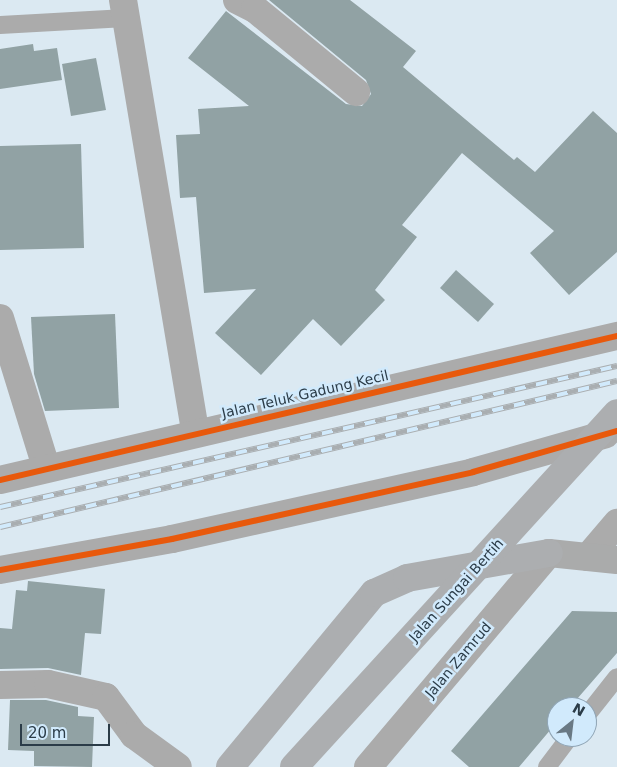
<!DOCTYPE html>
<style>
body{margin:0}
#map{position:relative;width:617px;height:767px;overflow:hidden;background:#dbe9f2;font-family:"DejaVu Sans",sans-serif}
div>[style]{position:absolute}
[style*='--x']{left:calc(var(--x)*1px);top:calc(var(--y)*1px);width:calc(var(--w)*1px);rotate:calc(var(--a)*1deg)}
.building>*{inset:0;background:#91a2a4}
.lane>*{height:18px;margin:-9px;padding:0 9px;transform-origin:9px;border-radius:9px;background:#ababab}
.street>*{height:28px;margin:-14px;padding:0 14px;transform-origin:14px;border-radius:14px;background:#ababab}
.secondary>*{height:28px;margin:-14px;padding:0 14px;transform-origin:14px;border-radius:14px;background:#aaabab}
.primary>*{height:28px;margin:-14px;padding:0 14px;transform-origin:14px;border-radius:14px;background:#acaeb0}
.rail>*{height:5.5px;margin-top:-2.75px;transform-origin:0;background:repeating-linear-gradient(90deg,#d1eafc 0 11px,#a9aeb1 0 22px);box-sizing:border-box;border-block:1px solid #a9aeb1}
.primary-bridge>*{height:28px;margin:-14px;padding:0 14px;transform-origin:14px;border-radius:14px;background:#acaeb0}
.cycleway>*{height:6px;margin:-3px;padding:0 3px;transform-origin:3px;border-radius:3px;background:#e8590c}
span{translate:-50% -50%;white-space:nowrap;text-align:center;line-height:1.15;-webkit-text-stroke:5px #d1eafc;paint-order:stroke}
.street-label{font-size:14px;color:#2b3c48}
.north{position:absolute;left:547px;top:697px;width:50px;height:50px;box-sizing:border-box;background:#d1eafc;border:1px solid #8fa4b4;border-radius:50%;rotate:29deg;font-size:14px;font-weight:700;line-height:20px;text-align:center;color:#2b3c48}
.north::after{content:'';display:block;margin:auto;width:18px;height:22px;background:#697984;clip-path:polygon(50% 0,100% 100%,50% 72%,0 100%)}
.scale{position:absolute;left:20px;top:724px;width:90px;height:22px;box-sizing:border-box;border:2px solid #2b3c48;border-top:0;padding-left:6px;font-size:15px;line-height:18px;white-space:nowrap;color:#2b3c48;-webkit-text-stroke:4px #d1eafc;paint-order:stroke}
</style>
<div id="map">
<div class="building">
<i style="clip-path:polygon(269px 0,350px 0,416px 51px,403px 67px,514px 160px,517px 157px,535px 172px,593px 111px,617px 133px,617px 252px,569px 295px,530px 253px,554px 231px,462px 153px,402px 225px,417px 237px,375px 290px,385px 300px,341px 346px,313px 319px,261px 375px,215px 333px,256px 289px,204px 293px,196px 197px,180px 198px,176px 135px,200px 134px,198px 109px,249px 106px,188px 58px,226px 11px,346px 104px,362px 106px,371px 94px,366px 80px)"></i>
<i style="clip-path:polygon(33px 44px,34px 51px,57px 48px,62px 80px,0 89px,0 49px)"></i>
<i style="clip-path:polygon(96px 58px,106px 110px,71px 116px,62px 64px)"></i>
<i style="clip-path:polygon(81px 144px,84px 248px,0 250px,0 146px)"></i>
<i style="clip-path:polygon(456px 270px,494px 304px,478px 322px,440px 288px)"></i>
<i style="clip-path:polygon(115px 314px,119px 408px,45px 411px,34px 374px,31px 317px)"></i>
<i style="clip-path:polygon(28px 581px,105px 589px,101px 634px,85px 633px,81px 675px,48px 668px,0 669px,0 628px,12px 629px,16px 590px,27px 591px)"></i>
<i style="clip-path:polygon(572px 611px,617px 612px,617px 653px,570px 707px,557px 707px,557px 722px,519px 767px,469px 767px,451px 751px)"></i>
<i style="clip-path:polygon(10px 700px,46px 700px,78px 707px,78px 716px,94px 717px,92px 767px,34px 766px,34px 751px,8px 750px)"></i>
</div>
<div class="lane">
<i style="--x:0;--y:25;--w:126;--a:-3.2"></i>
<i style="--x:587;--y:715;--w:48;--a:-51.7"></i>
<i style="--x:547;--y:767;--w:38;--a:-53"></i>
</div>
<div class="street">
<i style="--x:123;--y:0;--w:438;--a:80.5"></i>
<i style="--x:237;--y:0;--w:20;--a:27"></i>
<i style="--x:255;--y:9;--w:131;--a:39.4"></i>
<i style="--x:0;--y:318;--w:156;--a:72.8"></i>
<i style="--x:0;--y:480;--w:634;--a:-13.14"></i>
<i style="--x:588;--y:557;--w:45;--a:-49.5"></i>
<i style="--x:0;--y:570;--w:175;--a:-10.2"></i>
<i style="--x:172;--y:539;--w:308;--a:-12.5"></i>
<i style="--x:473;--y:472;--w:138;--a:-15.9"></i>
<i style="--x:0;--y:685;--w:48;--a:-1.2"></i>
<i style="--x:48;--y:684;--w:59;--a:12.6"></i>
<i style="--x:106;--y:697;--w:47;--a:53.6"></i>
<i style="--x:134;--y:735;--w:54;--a:36"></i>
<i style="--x:368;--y:767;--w:280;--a:-49.8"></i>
</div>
<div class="secondary">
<i style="--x:549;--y:553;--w:68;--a:5.9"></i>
</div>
<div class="primary">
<i style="--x:230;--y:767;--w:226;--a:-50.4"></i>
<i style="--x:374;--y:593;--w:36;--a:-24"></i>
<i style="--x:407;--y:578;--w:144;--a:-10"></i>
</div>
<div class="rail">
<i style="--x:0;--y:507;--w:633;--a:-12.87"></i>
<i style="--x:0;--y:527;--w:634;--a:-13.31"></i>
</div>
<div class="primary-bridge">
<i style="--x:294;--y:767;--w:479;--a:-47.6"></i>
</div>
<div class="cycleway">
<i style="--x:0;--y:480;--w:634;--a:-13.14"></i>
<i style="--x:0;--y:570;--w:175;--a:-10.2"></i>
<i style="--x:172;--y:539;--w:308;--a:-12.5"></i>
<i style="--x:473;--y:472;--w:150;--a:-15.9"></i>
</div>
<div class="street-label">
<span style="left:305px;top:394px;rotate:-13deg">Jalan Teluk Gadung Kecil</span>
<span style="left:456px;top:590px;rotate:-48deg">Jalan Sungai Bertih</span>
<span style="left:458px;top:660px;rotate:-50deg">Jalan Zamrud</span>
</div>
<div class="north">N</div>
<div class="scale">20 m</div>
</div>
